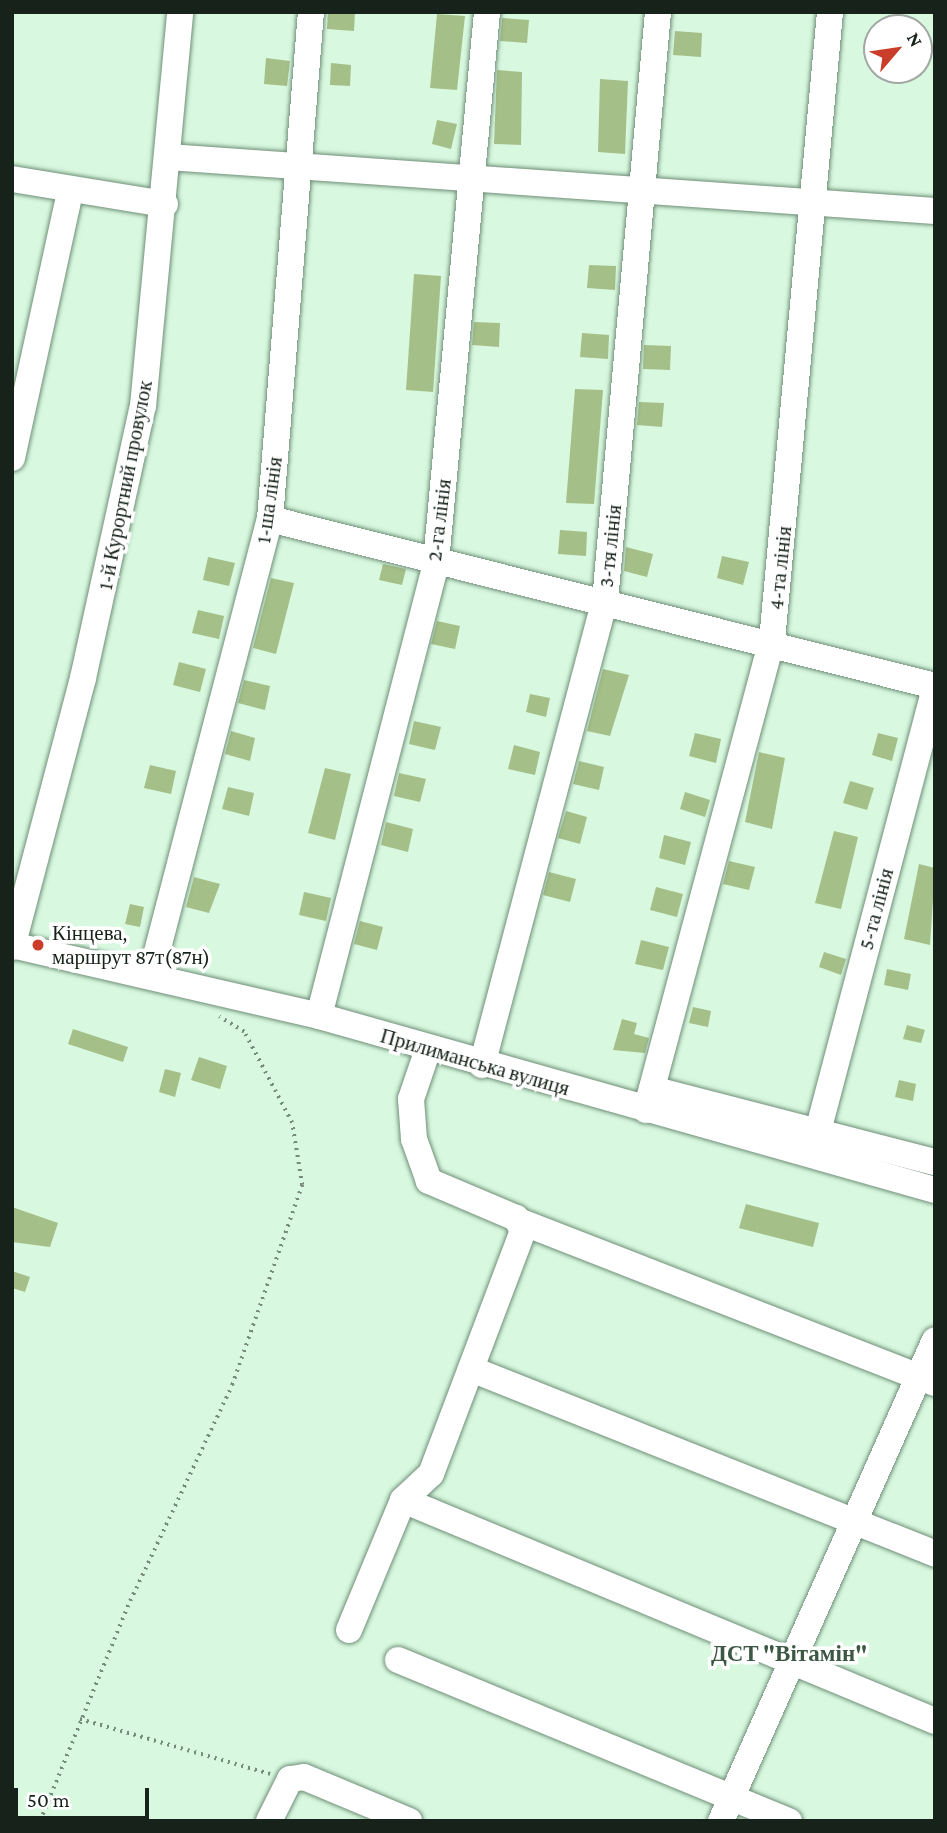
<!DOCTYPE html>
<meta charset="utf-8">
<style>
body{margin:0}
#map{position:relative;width:947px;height:1833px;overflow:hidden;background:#d8f9e0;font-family:"Crimson Pro",serif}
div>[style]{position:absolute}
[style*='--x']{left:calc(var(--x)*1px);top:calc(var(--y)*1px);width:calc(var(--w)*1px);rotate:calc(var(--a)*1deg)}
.building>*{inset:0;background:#a5bf88}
.path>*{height:3.5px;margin-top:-1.75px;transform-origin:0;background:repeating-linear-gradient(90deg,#758b7b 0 2px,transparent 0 7px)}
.roads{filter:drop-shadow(0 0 2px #708e78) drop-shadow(0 0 2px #708e78)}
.minor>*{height:26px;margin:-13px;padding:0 13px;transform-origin:13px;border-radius:13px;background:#fff}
.dots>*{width:19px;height:19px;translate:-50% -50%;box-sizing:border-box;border:4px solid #fff;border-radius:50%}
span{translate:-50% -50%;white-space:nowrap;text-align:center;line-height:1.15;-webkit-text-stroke:7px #fff;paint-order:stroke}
.street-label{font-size:21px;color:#16221a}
.poi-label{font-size:21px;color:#16221a}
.left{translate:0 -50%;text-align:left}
.neighbourhood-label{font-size:23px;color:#3c5844;font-weight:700}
.frame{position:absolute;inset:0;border:14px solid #16221a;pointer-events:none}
.north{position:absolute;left:863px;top:14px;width:70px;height:70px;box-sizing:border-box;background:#fff;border:2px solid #a2a7a3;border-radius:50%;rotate:61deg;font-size:19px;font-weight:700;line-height:28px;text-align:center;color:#16221a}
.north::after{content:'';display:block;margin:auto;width:24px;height:32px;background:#c93d2a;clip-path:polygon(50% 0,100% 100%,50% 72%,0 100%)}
.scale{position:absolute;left:14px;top:1788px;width:135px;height:32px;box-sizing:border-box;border:4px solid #16221a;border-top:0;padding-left:9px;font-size:21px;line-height:24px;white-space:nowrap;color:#16221a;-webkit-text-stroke:5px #fff;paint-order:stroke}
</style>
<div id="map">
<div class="building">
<i style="clip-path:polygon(328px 12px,355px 12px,354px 31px,327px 29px)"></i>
<i style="clip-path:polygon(437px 14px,465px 16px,457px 90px,430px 88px)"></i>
<i style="clip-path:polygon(502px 18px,529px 20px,527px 43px,500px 41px)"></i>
<i style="clip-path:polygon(675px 31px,702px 33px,701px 57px,673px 55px)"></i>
<i style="clip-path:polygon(266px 58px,290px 61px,287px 86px,264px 84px)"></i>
<i style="clip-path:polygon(331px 63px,351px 65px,350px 86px,330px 85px)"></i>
<i style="clip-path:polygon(497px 70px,522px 72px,521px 145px,494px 144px)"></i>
<i style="clip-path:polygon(600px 79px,628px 81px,625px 154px,598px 152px)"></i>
<i style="clip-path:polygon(437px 120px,457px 124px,451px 149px,432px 144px)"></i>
<i style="clip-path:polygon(589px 265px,616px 266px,615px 290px,587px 288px)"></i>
<i style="clip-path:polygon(414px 274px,441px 276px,433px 392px,406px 390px)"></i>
<i style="clip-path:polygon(474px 322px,500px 323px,499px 347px,472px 345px)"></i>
<i style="clip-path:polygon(582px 333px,609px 335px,608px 359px,580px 357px)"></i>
<i style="clip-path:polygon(644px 345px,671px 346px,670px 370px,643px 369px)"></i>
<i style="clip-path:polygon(575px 389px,603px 390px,594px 504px,566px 503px)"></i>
<i style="clip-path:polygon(639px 402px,664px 403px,662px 427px,637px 425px)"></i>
<i style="clip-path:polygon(560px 530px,587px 532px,586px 556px,558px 554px)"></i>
<i style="clip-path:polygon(626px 547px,653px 554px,647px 577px,624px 571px)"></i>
<i style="clip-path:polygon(722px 556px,749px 562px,743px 585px,717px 578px)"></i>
<i style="clip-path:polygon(208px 557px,235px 563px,229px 586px,203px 580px)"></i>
<i style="clip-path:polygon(383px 564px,406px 569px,402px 585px,379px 580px)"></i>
<i style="clip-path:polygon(271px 578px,294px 583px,276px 654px,253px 648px)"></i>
<i style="clip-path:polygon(198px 610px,224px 616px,219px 639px,192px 633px)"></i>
<i style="clip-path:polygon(437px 621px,460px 626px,455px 649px,431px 644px)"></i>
<i style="clip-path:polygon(179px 662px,206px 669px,200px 692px,173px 685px)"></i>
<i style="clip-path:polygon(603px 669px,629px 675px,610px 736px,587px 731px)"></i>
<i style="clip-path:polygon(244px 680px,270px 686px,265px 710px,238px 703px)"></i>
<i style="clip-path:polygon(530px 694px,550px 698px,546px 717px,526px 712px)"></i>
<i style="clip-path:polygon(414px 721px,441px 727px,435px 750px,409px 744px)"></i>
<i style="clip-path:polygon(231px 731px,255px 738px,250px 761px,225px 754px)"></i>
<i style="clip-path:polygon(695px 733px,721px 739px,716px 763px,689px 756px)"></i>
<i style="clip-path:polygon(878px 733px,898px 738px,892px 761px,872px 755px)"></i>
<i style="clip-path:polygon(514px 745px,540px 752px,535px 775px,508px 769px)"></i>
<i style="clip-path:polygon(759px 752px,785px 758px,772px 829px,745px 822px)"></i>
<i style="clip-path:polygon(579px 761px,604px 767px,599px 790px,573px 784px)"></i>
<i style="clip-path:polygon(150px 765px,176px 771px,171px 794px,144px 788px)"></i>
<i style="clip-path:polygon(325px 768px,351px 774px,335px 840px,308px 833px)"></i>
<i style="clip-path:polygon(399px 773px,426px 779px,420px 802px,394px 796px)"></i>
<i style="clip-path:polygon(850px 781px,874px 788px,867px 810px,843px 803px)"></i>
<i style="clip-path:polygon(228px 787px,254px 793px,249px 816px,222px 809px)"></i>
<i style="clip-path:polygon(685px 792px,710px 800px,705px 817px,680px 809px)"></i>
<i style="clip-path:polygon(566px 811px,587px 817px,580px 844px,558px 838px)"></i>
<i style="clip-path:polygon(386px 822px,413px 829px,408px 852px,381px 845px)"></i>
<i style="clip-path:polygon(834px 831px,858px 837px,841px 909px,815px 903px)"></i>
<i style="clip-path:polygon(664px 835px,691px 842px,685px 865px,659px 858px)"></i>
<i style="clip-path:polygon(729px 861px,755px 867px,749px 890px,723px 884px)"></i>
<i style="clip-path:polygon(919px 864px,935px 868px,930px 945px,904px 939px)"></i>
<i style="clip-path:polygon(549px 872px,576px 879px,570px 902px,543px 895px)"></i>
<i style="clip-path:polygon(194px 877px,220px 884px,209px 913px,186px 907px)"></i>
<i style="clip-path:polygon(656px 887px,683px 894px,677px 917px,650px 910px)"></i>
<i style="clip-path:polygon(304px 892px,331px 898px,326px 921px,299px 915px)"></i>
<i style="clip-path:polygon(130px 904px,144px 907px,140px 927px,125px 924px)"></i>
<i style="clip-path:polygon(360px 921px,383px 927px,377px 950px,354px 944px)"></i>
<i style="clip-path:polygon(641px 940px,669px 947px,663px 970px,635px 964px)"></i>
<i style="clip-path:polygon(824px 952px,846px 959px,841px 975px,819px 967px)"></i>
<i style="clip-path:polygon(887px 969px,911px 974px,908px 990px,884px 985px)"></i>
<i style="clip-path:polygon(693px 1007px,711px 1011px,708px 1027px,689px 1023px)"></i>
<i style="clip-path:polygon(622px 1019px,637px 1023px,634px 1034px,649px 1038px,645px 1053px,613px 1050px)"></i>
<i style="clip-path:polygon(907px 1025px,925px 1030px,921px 1043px,903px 1039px)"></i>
<i style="clip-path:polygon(73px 1029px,128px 1047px,123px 1062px,68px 1044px)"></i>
<i style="clip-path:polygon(199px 1057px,227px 1066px,220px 1089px,191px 1080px)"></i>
<i style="clip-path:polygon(165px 1069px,181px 1073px,175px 1097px,159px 1092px)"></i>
<i style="clip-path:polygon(899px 1080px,916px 1084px,913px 1101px,895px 1097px)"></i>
<i style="clip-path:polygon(746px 1204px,819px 1223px,813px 1247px,739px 1228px)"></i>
<i style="clip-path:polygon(12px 1207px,58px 1223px,50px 1247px,12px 1242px)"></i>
<i style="clip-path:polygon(12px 1271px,30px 1277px,25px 1292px,12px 1288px)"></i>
</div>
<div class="path">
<i style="--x:80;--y:1719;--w:198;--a:16.1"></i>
<i style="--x:40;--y:1821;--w:238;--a:-67.8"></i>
<i style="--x:130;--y:1601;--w:239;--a:-64.7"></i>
<i style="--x:232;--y:1385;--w:212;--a:-70.7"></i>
<i style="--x:302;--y:1185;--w:63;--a:-99.2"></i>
<i style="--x:292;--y:1123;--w:103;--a:-117.8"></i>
<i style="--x:244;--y:1032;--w:29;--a:-149"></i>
</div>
<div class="roads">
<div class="minor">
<i style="--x:168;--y:157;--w:769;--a:4.03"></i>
<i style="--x:12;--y:179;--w:155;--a:9.3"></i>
<i style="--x:12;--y:458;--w:273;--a:-77.7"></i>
<i style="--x:270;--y:519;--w:686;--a:14.1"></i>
<i style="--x:12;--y:945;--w:315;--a:13"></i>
<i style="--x:319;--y:1016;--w:640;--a:15.77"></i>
<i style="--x:12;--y:947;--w:278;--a:-75.2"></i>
<i style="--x:83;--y:678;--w:279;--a:-77.6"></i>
<i style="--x:143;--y:406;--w:396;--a:-84.6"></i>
<i style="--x:151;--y:975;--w:471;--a:-75.4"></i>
<i style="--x:270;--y:519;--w:509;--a:-85.38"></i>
<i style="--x:319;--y:1016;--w:469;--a:-75.5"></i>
<i style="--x:436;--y:562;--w:552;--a:-84.7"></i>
<i style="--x:482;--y:1065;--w:480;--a:-75.2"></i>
<i style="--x:605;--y:601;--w:591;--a:-84.86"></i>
<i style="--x:652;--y:1089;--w:292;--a:14.5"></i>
<i style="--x:646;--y:1110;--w:486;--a:-75"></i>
<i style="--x:772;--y:641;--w:632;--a:-84.73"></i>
<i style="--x:818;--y:1131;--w:458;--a:-75.2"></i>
<i style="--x:519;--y:1221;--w:446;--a:21.3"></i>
<i style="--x:471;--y:1369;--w:500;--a:21.7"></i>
<i style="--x:403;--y:1500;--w:576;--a:22.56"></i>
<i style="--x:349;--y:1630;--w:141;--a:-67.4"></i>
<i style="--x:403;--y:1500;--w:38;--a:-43"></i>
<i style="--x:431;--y:1474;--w:260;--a:-69.3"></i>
<i style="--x:523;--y:1231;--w:15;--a:-118"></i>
<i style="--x:516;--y:1218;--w:95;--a:-157"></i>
<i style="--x:429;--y:1181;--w:45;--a:-109.7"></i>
<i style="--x:414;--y:1139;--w:40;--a:-94.3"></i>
<i style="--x:411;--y:1099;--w:53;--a:-71.2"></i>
<i style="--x:398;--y:1660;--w:423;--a:22.4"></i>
<i style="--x:269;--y:1821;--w:47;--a:-63.4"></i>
<i style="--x:290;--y:1779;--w:14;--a:-8"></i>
<i style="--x:304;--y:1777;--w:114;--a:22.7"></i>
<i style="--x:721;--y:1821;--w:526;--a:-66.02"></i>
</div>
</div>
<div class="dots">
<i style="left:38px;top:945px;background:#c93d2a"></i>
</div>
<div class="street-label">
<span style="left:125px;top:485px;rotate:-79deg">1-й Курортний провулок</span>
<span style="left:269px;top:500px;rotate:-82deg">1-ша лінія</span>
<span style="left:439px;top:520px;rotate:-83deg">2-га лінія</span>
<span style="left:610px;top:546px;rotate:-84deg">3-тя лінія</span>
<span style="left:780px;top:568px;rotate:-84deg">4-та лінія</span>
<span style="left:876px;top:909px;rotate:-75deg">5-та лінія</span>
<span style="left:475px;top:1062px;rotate:16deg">Прилиманська вулиця</span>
</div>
<div class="poi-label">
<span class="left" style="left:52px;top:945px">Кінцева,<br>маршрут 87т(87н)</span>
</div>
<div class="neighbourhood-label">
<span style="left:789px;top:1653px">ДСТ "Вітамін"</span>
</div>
<div class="frame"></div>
<div class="north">N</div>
<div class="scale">50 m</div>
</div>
